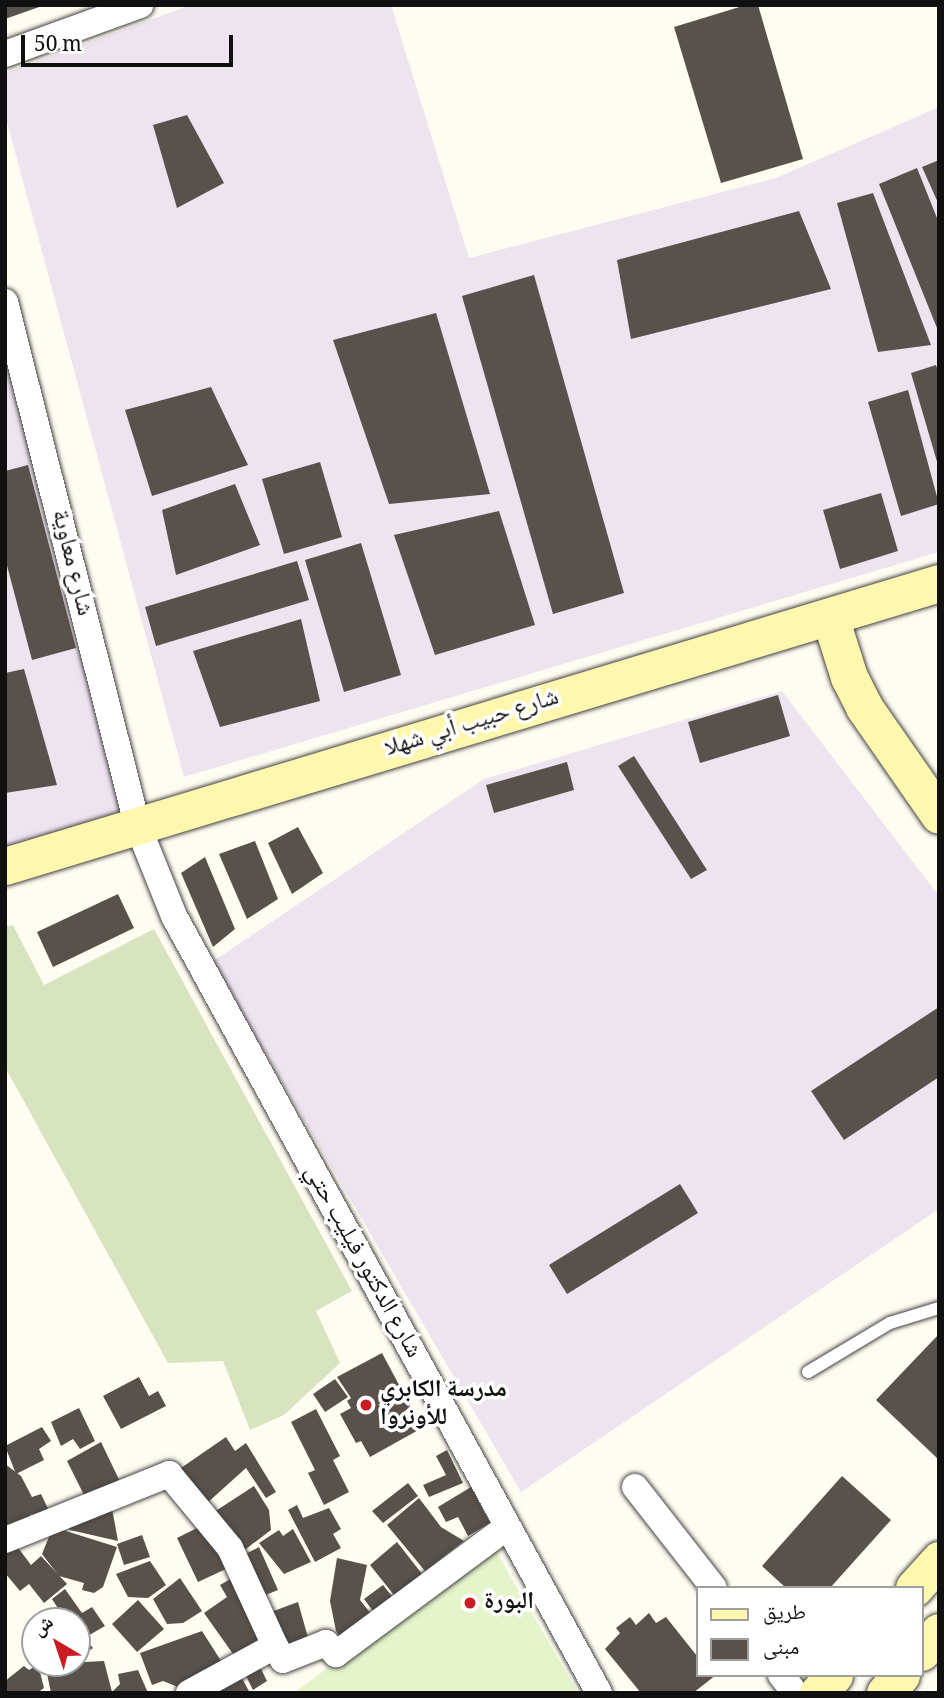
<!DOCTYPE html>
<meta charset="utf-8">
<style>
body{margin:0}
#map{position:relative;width:944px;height:1698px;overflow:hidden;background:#fffdf2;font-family:Georgia,"Noto Naskh Arabic",serif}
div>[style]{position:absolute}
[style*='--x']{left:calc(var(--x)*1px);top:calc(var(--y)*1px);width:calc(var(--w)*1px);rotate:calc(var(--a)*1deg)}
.industrial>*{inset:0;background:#ede4ef}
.cemetery>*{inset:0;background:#d8e4c0}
.pitch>*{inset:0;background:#e5f4cb}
.building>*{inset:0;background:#59514b}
.roads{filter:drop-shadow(0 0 2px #434343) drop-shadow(0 0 2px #434343)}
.lane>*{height:12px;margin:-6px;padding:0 6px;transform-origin:6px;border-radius:6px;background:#fff}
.street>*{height:26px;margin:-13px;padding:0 13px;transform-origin:13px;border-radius:13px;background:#fff}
.secondary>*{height:37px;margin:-18.5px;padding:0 18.5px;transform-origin:18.5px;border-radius:18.5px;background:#fff7ad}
.dots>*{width:19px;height:19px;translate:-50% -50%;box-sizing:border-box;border:4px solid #fff;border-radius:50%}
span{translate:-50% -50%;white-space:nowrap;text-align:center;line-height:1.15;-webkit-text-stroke:7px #fff;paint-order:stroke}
.street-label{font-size:24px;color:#101010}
.poi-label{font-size:24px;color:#101010;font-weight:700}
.left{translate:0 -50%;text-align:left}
.frame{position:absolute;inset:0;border:7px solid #101010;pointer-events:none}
.legend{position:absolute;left:696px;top:1586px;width:228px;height:91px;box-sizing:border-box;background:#fff;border:2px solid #9f9f9f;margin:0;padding:9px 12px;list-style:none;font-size:21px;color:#101010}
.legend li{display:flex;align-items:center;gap:14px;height:35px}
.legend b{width:35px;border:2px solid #9f9f9f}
.north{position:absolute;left:21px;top:1607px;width:70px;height:70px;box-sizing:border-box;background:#fff;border:2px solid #9f9f9f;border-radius:50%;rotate:321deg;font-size:19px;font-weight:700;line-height:28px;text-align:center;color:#101010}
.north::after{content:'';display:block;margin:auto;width:24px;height:32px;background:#cb1c23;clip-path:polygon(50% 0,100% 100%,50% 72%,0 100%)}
.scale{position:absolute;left:21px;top:35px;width:212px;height:32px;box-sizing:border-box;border:4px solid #101010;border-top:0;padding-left:9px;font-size:21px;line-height:24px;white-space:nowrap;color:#101010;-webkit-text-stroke:5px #fff;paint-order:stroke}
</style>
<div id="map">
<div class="industrial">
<i style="clip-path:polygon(191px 5px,391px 5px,469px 258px,776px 178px,939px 107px,939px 552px,184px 777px,5px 115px,5px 73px)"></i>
<i style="clip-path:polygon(5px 357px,125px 812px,5px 847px)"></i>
<i style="clip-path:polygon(782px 691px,939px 896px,939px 1209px,521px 1492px,212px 962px,484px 779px)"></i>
</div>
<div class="cemetery">
<i style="clip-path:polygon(13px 925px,44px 985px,154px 929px,352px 1291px,316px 1311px,340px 1363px,284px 1415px,250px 1430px,223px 1361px,168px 1363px,5px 1067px,5px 927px)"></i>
</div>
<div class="pitch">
<i style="clip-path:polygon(492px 1544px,578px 1693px,294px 1693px)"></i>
</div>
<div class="building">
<i style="clip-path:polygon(5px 5px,42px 5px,42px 6px,5px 19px)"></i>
<i style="clip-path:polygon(746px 5px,758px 5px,803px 159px,721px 183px,674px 27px)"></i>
<i style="clip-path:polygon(187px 115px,224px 183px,177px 208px,153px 125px)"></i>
<i style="clip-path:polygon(939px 160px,939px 205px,922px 167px)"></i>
<i style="clip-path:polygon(917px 168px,939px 223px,939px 333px,879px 184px)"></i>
<i style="clip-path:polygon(873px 193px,931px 345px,878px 352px,837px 203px)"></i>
<i style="clip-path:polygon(799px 211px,831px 289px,631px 339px,617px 260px)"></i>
<i style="clip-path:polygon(534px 275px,624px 593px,553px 614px,462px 296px)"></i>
<i style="clip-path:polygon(436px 313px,490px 494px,389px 504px,333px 340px)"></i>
<i style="clip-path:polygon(936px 365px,939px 374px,938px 465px,911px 373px)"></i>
<i style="clip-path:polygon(211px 387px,248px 465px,152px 496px,125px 410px)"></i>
<i style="clip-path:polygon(908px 390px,939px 504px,901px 516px,868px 402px)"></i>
<i style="clip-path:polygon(320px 462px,342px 537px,284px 554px,262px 479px)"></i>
<i style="clip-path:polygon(28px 465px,76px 648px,32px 660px,5px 558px,5px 471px)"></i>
<i style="clip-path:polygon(235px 484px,260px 545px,176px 575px,162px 510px)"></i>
<i style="clip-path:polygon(881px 493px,898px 551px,840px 569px,823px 510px)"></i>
<i style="clip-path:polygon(499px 511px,535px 625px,435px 655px,394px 535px)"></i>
<i style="clip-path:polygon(361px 543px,401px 675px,344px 692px,305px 560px)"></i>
<i style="clip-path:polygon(297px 561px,309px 600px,156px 646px,145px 607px)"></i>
<i style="clip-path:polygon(301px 619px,320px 701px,220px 727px,193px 651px)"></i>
<i style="clip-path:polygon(24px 669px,57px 785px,5px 793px,5px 673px)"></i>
<i style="clip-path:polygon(778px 695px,790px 736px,700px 763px,688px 722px)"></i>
<i style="clip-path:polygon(634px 756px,707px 870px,691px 879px,618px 766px)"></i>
<i style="clip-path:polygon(567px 762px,574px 790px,494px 813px,486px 785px)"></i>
<i style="clip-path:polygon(298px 827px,323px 873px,292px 894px,268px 843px)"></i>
<i style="clip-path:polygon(255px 841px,278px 899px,247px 919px,219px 854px)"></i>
<i style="clip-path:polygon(205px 857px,235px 929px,213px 947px,181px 873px)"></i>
<i style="clip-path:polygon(118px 894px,134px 928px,53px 967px,37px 932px)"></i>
<i style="clip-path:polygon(939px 1007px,939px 1077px,844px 1140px,811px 1091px)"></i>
<i style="clip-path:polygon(680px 1184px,698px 1213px,567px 1294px,549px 1265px)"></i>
<i style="clip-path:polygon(939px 1334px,939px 1460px,876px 1400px)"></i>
<i style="clip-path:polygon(382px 1353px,422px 1428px,370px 1457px,361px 1441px,356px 1443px,340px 1414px,351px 1408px,347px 1401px,351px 1398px,337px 1377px)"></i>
<i style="clip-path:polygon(139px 1377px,149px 1396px,158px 1391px,166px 1406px,121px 1429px,103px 1396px)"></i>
<i style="clip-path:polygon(335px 1379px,348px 1397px,325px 1412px,313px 1394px)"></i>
<i style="clip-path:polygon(79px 1408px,95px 1441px,80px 1449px,73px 1439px,61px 1446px,51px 1422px)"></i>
<i style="clip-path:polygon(316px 1409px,340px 1456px,333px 1460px,349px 1492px,324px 1505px,308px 1473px,315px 1470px,291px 1422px)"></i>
<i style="clip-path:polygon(42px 1427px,51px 1441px,39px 1449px,44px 1460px,16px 1474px,5px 1446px)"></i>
<i style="clip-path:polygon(226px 1437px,235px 1451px,246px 1443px,276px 1492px,266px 1498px,246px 1468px,206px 1504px,178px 1470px)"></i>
<i style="clip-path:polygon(101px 1442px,124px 1490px,89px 1505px,67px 1461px)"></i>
<i style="clip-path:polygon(447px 1450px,463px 1483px,429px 1497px,423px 1485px,446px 1475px,436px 1456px)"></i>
<i style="clip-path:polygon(5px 1464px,21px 1476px,32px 1497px,41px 1494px,53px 1519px,31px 1514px,23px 1532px,5px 1538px)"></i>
<i style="clip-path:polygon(842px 1476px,891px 1520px,830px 1588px,786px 1588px,762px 1566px)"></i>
<i style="clip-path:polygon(408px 1483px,418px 1496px,383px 1523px,372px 1511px)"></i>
<i style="clip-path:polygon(254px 1486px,269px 1510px,271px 1530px,238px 1555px,211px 1514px)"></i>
<i style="clip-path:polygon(471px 1487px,490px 1523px,468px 1536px,458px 1517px,446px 1522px,438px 1507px)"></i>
<i style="clip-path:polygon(419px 1498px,441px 1527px,464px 1541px,425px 1571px,387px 1525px)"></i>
<i style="clip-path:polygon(111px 1503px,118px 1541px,70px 1530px,64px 1521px)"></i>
<i style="clip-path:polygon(297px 1505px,303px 1518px,329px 1508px,341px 1529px,333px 1534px,341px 1548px,315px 1562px,288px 1510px)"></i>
<i style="clip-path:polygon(205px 1524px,228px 1568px,198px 1582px,177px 1538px)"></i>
<i style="clip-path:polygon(53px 1527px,117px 1547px,103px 1587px,94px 1593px,82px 1590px,84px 1583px,59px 1576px,42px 1554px)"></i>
<i style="clip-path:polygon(293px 1529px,311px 1562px,284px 1574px,259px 1543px,279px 1530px,283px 1536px)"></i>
<i style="clip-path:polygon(142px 1535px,150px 1557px,124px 1565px,117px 1544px)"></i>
<i style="clip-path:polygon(13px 1541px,31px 1565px,41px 1556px,67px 1584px,44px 1603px,29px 1584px,20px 1591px,5px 1573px,5px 1546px)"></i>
<i style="clip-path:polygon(397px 1542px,422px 1574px,394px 1595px,370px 1565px)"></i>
<i style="clip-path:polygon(259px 1547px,278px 1590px,258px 1598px,240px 1557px)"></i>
<i style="clip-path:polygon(337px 1558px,367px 1565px,360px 1600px,372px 1615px,343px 1640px,336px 1631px,330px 1601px)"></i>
<i style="clip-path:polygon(150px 1561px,166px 1585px,148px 1598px,128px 1597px,116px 1574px)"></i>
<i style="clip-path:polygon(239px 1574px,271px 1643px,238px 1661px,204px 1613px,227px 1597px,220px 1585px)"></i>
<i style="clip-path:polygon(180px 1578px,202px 1611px,183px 1623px,167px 1624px,153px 1599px)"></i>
<i style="clip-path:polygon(383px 1585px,395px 1600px,376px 1615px,364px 1599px)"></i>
<i style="clip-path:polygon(65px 1589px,82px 1613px,92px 1607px,105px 1626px,86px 1637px,77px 1630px,77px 1621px,66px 1621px,52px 1599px)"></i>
<i style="clip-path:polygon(138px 1600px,164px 1629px,137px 1652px,112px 1624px)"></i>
<i style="clip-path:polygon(298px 1602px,309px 1641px,290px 1647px,271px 1612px)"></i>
<i style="clip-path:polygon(649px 1613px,656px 1623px,666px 1617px,697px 1656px,697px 1675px,716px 1675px,693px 1693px,641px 1693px,605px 1649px,620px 1633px,616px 1628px,630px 1617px,636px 1625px)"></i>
<i style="clip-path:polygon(79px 1631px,93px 1648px,78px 1658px,77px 1632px)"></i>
<i style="clip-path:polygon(202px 1631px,223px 1664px,183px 1689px,163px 1681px,152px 1685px,140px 1653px)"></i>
<i style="clip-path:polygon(104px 1661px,112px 1692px,120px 1684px,118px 1674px,138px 1670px,148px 1693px,51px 1693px,45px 1664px)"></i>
<i style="clip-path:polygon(257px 1661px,267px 1681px,253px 1690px,243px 1670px)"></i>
<i style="clip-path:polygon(38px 1664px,44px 1688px,37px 1693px,5px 1693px,5px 1681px,24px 1666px,29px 1670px)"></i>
<i style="clip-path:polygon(238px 1671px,250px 1693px,202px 1693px)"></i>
</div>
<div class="roads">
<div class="lane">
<i style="--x:808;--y:1372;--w:96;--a:-30.9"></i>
<i style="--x:890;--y:1323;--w:51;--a:-17"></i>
</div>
<div class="street">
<i style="--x:5;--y:54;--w:144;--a:-19.9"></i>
<i style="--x:5;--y:302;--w:538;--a:75.81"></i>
<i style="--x:137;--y:824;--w:99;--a:68.1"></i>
<i style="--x:174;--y:916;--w:886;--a:61.32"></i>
<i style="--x:635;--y:1487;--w:128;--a:52"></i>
<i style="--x:5;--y:1540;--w:177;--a:-21.9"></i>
<i style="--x:169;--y:1474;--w:96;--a:50.5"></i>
<i style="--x:230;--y:1548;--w:108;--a:65.3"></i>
<i style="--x:781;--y:1675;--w:23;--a:52"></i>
<i style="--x:189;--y:1693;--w:98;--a:-28.7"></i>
<i style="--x:275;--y:1646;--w:16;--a:60"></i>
<i style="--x:283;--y:1660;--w:46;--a:-21.6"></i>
<i style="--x:326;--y:1643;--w:15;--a:48"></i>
<i style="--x:336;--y:1654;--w:213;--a:-36.6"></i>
</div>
<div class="secondary">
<i style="--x:830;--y:617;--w:63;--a:72.4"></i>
<i style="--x:849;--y:677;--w:34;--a:63"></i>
<i style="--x:864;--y:707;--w:131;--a:55.2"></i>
<i style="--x:5;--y:866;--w:976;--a:-16.86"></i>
<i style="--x:914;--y:1588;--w:38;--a:-48"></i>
<i style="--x:921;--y:1652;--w:27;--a:-48"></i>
<i style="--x:818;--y:1693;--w:24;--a:-48"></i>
<i style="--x:885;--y:1693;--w:24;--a:-48"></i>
</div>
</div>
<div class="dots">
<i style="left:366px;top:1405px;background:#cb1c23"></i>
<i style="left:470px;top:1603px;background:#cb1c23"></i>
</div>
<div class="street-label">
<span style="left:71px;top:563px;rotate:76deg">شارع معاوية</span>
<span style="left:472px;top:724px;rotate:-17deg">شارع حبيب أبي شهلا</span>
<span style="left:362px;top:1262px;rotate:61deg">شارع الدكتور فيليب حتي</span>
</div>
<div class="poi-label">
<span class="left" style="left:380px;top:1405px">مدرسة الكابري<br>للأونروا</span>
<span class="left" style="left:484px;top:1603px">البورة</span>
</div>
<div class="frame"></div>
<ul class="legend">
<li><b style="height:9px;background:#fff7ad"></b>طريق</li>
<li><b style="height:19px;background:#59514b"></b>مبنى</li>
</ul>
<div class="north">ش</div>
<div class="scale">50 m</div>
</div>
